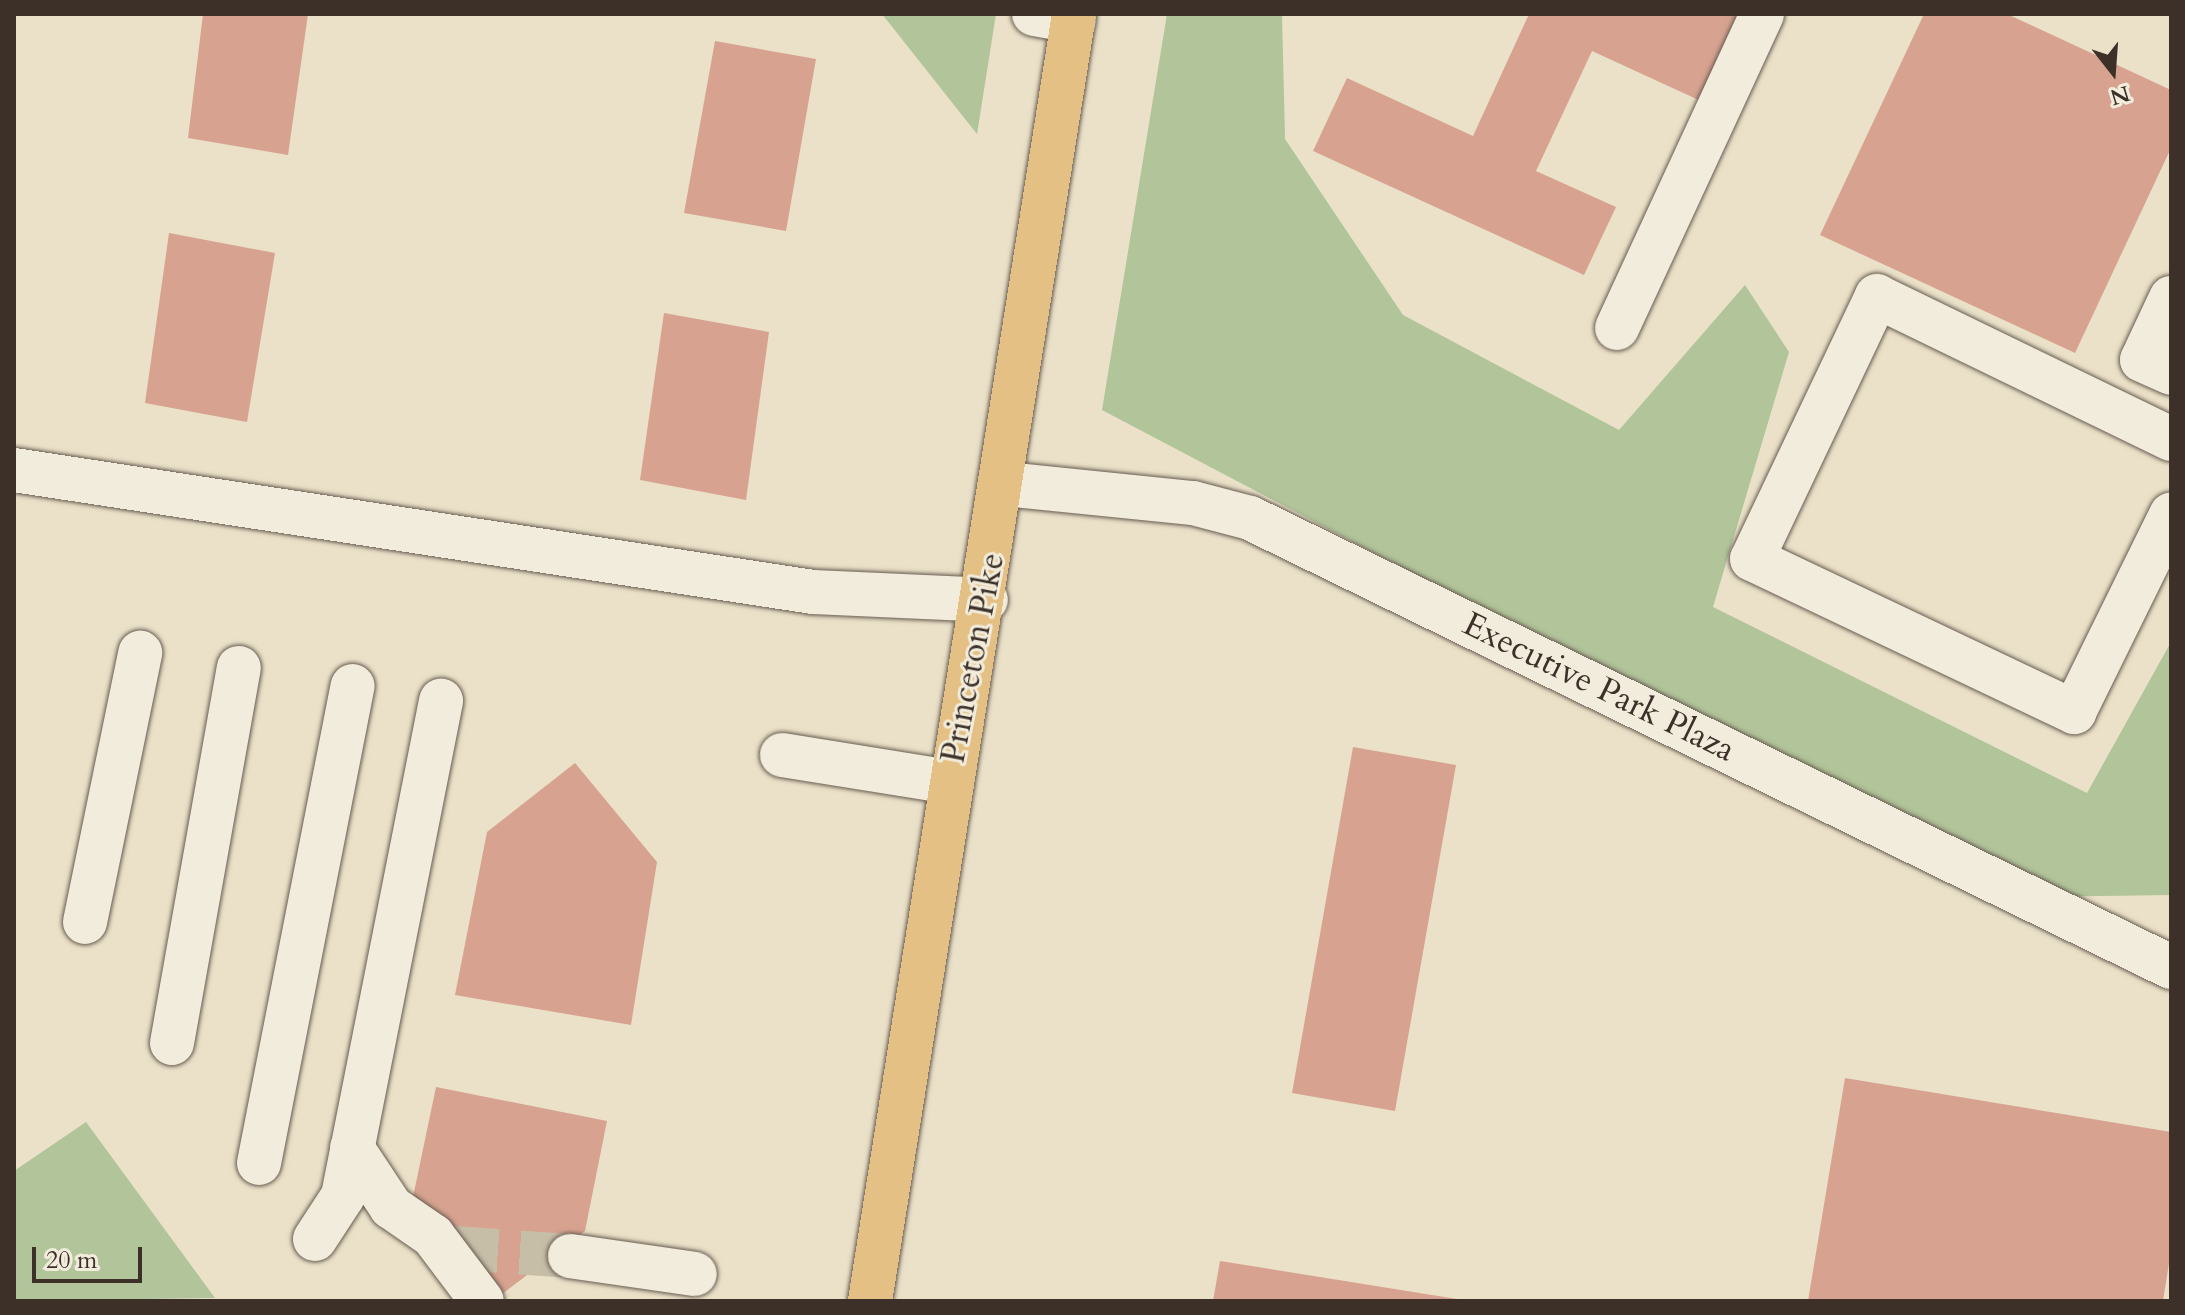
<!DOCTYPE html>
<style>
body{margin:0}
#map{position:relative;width:2185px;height:1315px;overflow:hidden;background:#eae1c8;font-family:Cardo,serif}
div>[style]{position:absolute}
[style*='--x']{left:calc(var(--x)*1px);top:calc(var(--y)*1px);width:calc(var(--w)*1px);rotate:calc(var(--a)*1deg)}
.green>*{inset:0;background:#b1c49a}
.building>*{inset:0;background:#d7a390}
.minor-tunnel>*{height:44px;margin-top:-22px;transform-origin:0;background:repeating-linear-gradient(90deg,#c7bea8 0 44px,transparent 0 66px)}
.roads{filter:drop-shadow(0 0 2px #685c51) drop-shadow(0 0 2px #685c51)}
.minor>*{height:44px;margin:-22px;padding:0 22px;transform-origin:22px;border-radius:22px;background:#f1ecdb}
.major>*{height:44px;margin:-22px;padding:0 22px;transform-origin:22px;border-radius:22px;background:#e5c084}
span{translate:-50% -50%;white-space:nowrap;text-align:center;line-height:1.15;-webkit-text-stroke:6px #f1ecdb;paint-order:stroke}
.street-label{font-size:34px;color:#3c3029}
.frame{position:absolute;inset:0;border:16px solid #3c3029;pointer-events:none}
.north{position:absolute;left:2073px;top:32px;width:80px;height:80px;-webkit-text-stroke:6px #f1ecdb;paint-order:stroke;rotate:163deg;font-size:22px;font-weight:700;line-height:32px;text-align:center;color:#3c3029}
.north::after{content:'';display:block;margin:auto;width:28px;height:36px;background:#3c3029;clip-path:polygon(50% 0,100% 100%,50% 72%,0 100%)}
.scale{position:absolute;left:32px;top:1247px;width:110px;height:36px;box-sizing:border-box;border:4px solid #3c3029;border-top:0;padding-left:10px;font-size:24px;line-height:28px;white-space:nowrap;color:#3c3029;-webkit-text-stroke:6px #f1ecdb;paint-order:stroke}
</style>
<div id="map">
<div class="green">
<i style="clip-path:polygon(882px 14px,996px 14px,977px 134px)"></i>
<i style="clip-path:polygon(1167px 14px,1282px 14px,1285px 139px,1403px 315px,1619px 430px,1745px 285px,1789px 352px,1713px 607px,2087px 793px,2171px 642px,2171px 895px,2028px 897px,1102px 410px)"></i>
<i style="clip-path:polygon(86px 1122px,215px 1298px,14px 1301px,14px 1171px)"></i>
</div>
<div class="building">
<i style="clip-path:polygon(203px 14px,308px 14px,288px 155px,188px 138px)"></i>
<i style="clip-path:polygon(1529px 14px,1744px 14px,1703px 102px,1592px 51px,1536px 171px,1616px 207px,1584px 275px,1313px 151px,1347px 78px,1473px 136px)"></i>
<i style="clip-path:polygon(1924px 14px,2007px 14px,2171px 90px,2171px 148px,2075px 353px,1820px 235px)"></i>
<i style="clip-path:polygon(715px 41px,816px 59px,786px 231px,684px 213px)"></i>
<i style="clip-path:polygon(169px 233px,275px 253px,247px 422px,145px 403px)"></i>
<i style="clip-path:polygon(664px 313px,769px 332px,746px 500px,640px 480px)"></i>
<i style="clip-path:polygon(1353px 747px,1456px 765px,1395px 1111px,1292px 1093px)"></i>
<i style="clip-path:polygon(575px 763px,657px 862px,631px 1025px,455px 995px,487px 832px)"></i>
<i style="clip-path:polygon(1845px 1078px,2171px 1132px,2171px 1251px,2163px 1301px,1808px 1301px)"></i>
<i style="clip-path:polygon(436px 1087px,607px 1121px,585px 1231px,502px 1294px,413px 1197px)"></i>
<i style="clip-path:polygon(1220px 1261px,1457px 1299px,1457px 1301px,1213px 1301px)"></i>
</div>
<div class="minor-tunnel">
<i style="--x:454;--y:1248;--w:116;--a:3.9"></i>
</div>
<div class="roads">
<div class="minor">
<i style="--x:1034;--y:14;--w:40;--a:10"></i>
<i style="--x:2171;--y:298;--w:68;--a:115.1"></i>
<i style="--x:2142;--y:360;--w:32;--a:24"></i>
<i style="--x:1617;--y:328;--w:346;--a:-65.2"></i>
<i style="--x:2171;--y:439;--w:327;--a:-154.1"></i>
<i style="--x:1877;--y:296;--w:291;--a:115.4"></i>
<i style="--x:1752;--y:559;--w:357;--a:25.4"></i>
<i style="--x:2074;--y:712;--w:220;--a:-63.8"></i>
<i style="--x:14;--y:470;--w:808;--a:8.68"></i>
<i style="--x:813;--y:592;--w:173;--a:2.6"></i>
<i style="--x:1005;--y:484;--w:189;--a:5.8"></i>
<i style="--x:1193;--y:503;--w:59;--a:14.7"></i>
<i style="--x:1250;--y:518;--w:1025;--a:25.99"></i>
<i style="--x:782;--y:755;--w:170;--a:9.1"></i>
<i style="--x:85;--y:922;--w:275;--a:-78.4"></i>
<i style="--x:172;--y:1043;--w:381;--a:-79.9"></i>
<i style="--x:352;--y:1148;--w:71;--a:56.5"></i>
<i style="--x:391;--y:1207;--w:51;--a:34.6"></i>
<i style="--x:433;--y:1236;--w:81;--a:53"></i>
<i style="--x:259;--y:1163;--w:486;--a:-78.9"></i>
<i style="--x:315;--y:1239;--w:51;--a:-56.9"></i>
<i style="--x:343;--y:1196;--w:505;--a:-78.8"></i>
<i style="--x:570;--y:1256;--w:126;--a:8.2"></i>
</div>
<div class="major">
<i style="--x:870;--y:1301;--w:1303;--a:-80.99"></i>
</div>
</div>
<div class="street-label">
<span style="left:973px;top:658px;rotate:-79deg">Princeton Pike</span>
<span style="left:1599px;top:687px;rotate:26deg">Executive Park Plaza</span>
</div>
<div class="frame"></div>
<div class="north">N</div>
<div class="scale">20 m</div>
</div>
